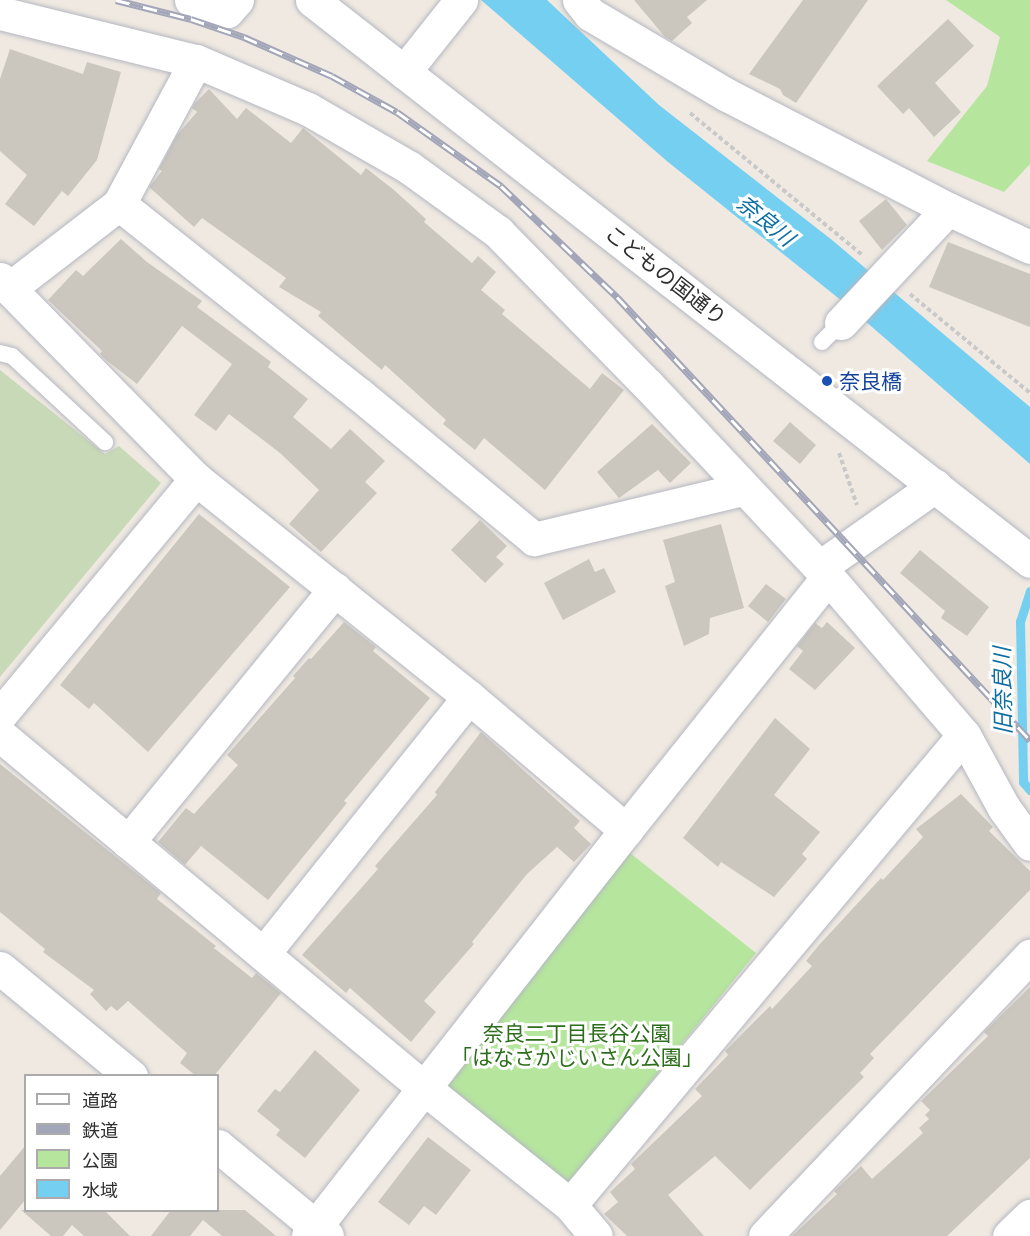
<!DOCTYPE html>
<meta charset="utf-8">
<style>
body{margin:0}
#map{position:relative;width:1030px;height:1236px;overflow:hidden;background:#efe9e1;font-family:"Noto Sans","Noto Sans JP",sans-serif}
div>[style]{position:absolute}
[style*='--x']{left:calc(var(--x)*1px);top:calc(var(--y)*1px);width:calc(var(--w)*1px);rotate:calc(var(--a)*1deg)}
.green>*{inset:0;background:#b6e59e}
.cemetery>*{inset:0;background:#c8d9b8}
.water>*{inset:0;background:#75cff0}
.stream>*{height:9px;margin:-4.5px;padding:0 4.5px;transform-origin:4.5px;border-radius:4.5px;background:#75cff0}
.building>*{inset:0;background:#cbc7bf}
.path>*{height:4px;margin-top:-2px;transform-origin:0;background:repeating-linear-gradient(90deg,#c9c9c9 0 4.5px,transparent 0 7.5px)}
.roads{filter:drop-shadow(0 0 2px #b4b7c1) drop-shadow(0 0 2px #b4b7c1)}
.service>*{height:16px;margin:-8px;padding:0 8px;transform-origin:8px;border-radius:8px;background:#fff}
.minor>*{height:33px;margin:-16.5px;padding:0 16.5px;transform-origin:16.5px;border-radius:16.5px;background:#fff}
.tertiary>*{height:33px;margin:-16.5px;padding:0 16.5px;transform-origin:16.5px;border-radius:16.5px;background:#fff}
.secondary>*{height:33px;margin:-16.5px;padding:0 16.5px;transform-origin:16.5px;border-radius:16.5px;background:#fff}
.rail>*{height:7px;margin-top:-3.5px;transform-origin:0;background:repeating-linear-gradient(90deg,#fff 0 14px,#a3a6b8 0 28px);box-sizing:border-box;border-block:2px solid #a3a6b8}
.dots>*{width:16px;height:16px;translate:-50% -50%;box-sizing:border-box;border:3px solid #fff;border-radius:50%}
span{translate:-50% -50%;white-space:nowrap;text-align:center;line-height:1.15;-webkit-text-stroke:6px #fff;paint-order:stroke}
.street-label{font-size:21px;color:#2e2e2e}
.transit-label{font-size:21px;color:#164399}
.left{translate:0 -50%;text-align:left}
.park-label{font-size:21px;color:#2c6e1b}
.water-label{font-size:22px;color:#0d6fa3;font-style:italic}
.legend{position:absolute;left:24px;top:1074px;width:195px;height:138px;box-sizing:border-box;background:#fff;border:2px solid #ababab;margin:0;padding:8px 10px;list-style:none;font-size:18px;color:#2e2e2e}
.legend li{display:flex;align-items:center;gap:12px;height:30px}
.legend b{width:30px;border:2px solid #ababab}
</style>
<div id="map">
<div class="green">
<i style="clip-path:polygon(946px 0,1030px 0,1030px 164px,1004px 192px,927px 161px,987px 86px,1000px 37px)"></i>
<i style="clip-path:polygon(630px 853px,756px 953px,562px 1191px,440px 1088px)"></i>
</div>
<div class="cemetery">
<i style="clip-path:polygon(0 370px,105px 454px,119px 446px,161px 483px,0 677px)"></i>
</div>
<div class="water">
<i style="clip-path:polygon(481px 0,547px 0,659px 105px,832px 240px,1030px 407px,1030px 464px,842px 301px,668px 162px)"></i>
</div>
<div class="stream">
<i style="--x:1030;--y:591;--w:32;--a:108"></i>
<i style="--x:1020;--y:621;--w:161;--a:88.9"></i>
<i style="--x:1023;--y:782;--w:11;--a:49"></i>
</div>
<div class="building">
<i style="clip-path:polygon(634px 0,707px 0,687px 17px,692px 23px,672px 41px,665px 37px)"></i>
<i style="clip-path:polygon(803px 0,868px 0,796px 103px,783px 95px,780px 89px,749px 74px)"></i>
<i style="clip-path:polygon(948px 19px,974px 46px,935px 83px,961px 112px,934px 137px,909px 108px,903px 114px,877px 86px)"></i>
<i style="clip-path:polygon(10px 49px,83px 74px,87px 62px,121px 72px,97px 160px,68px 196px,62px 191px,34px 226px,5px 204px,27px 175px,0 151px,0 79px)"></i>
<i style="clip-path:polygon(209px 89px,237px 119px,246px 108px,291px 143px,303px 128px,361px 175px,366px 168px,394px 190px,426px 219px,424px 222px,472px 263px,478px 256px,496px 272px,481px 290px,505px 310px,502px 314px,590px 389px,602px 373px,624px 390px,545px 490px,484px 438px,475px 450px,443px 424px,446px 420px,385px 365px,382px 370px,318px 316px,321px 312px,279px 287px,286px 278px,202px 218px,194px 227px,149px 187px,162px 171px,159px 169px,177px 135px,197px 112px,192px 108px,195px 103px)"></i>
<i style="clip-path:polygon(886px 199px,907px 225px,882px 250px,859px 221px)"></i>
<i style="clip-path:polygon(121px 239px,147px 262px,202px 301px,197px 307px,271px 362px,268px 367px,308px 399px,293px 417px,331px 449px,350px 429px,385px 461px,365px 482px,377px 493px,321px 552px,289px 524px,319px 490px,280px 453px,229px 414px,216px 431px,194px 415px,232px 364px,182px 326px,137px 384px,106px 360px,100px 354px,102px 351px,48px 300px,76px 270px,83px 276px)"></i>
<i style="clip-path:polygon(948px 242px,1030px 274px,1030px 327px,929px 287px)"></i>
<i style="clip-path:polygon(790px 422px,816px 445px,800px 464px,773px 441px)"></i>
<i style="clip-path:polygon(652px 424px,691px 463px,670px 483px,658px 470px,619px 498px,597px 472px)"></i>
<i style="clip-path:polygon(199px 514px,290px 587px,148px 752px,94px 703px,89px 709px,60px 685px)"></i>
<i style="clip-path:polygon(480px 520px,507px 546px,496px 557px,504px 564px,485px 583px,451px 550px)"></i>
<i style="clip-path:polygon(721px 524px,744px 608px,710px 618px,709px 634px,684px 646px,665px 586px,675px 582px,663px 540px)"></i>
<i style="clip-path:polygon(920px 550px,989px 607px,967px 636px,941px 618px,945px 611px,900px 573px)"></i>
<i style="clip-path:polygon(589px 559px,595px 572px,604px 568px,616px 592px,563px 620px,544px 583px)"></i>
<i style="clip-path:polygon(766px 584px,786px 599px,768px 622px,748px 606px)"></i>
<i style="clip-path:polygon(344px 622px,376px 647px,373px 651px,430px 698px,344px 801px,347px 803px,268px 900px,201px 846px,185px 865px,158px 842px,186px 808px,194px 814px,238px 765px,227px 755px,295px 678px,293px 676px,309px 658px,311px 659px)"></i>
<i style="clip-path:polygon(827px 622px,855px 648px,815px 690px,789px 669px,803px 651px,797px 646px,815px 623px,822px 628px)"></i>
<i style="clip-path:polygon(775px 718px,810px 749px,774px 795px,820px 832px,802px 854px,807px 859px,774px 897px,721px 862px,718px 867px,683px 838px)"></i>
<i style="clip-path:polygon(481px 732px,580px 821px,574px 828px,591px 844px,574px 862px,557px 847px,527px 874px,472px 942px,474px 944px,424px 1001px,436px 1012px,411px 1042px,350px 988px,346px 993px,302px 955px,378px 869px,375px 866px,437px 795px,435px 792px)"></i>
<i style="clip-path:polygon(0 764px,161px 893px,157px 899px,216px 946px,214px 948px,252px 978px,256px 973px,281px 993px,214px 1076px,196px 1076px,180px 1063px,187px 1053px,128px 1001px,117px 1011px,111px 1006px,106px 1011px,90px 994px,94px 990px,43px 952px,45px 949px,0 912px)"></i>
<i style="clip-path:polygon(961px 794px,993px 827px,989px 831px,1030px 871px,1030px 890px,870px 1054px,874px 1058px,860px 1073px,864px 1077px,750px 1190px,715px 1156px,668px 1195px,704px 1236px,627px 1236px,604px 1214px,618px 1202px,610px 1192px,635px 1169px,631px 1164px,702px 1096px,695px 1089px,728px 1055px,725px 1051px,770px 1006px,772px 1009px,812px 966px,806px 961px,819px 945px,881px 878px,883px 880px,923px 837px,916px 829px)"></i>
<i style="clip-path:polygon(1030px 987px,1030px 1158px,947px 1236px,792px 1236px,837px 1194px,834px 1191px,861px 1166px,872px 1179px,923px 1133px,919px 1128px,929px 1119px,925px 1115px,930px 1110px,921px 1101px,988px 1036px,984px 1032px)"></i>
<i style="clip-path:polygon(315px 1050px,360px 1090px,305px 1158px,276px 1135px,280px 1130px,257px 1111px,275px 1089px,280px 1092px)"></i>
<i style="clip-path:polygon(428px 1137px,471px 1170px,436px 1215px,424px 1206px,409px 1225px,378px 1202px)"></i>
<i style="clip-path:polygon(26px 1145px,26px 1199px,0 1230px,0 1176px)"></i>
<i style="clip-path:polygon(21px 1210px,104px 1210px,130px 1236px,84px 1236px,72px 1225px,63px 1236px,51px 1236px)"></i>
<i style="clip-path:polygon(171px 1210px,245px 1210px,276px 1236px,222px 1236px,203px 1220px,190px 1236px,151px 1236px)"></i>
</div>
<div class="path">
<i style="--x:690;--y:113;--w:223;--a:39.5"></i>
<i style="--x:910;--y:294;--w:156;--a:39.5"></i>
<i style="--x:839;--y:453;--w:55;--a:70.9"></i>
</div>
<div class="roads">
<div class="service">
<i style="--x:822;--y:342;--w:27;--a:-45"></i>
<i style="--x:0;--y:353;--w:12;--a:14"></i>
<i style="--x:12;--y:356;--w:127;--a:42.8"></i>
</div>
<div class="minor">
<i style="--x:191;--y:0;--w:38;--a:17"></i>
<i style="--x:227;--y:11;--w:15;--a:-48"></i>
<i style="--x:579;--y:0;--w:18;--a:52"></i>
<i style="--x:590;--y:14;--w:159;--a:30.6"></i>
<i style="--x:727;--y:95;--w:249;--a:27.3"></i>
<i style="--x:948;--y:209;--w:90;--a:24.9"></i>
<i style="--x:0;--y:13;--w:202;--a:13.8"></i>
<i style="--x:196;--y:61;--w:122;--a:23.2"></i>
<i style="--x:308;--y:109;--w:118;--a:30"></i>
<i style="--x:410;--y:168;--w:109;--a:36"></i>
<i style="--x:498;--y:232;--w:214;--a:45.6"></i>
<i style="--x:648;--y:385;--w:263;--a:46.8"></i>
<i style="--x:828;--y:577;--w:208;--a:49.3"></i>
<i style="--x:964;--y:735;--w:83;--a:61.3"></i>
<i style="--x:1004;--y:808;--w:44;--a:54.2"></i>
<i style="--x:196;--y:61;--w:162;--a:118.3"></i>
<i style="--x:119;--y:204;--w:308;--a:38.4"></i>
<i style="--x:360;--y:395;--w:226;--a:39.6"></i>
<i style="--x:534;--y:539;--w:215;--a:-13.5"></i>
<i style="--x:0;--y:279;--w:280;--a:45.6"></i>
<i style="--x:10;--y:288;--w:138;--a:-37.6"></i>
<i style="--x:841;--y:323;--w:156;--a:-46.8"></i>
<i style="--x:820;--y:567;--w:141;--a:-35.2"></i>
<i style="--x:0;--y:715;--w:307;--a:-50.3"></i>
<i style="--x:196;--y:479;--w:349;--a:38.6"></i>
<i style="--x:469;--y:697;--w:206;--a:40.3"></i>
<i style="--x:0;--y:735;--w:552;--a:39.78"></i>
<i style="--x:424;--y:1088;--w:187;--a:38.7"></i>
<i style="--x:570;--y:1205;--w:40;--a:50"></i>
<i style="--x:128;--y:842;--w:327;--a:-50.7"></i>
<i style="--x:263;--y:954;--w:329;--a:-51.3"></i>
<i style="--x:570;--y:1205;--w:613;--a:-50.03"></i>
<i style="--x:308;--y:1236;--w:516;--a:-51.93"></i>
<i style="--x:626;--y:830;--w:324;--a:-51.4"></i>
<i style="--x:765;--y:1236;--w:386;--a:-46.6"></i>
<i style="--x:1009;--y:1236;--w:29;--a:-44"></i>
</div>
<div class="tertiary">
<i style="--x:404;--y:72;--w:92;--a:-51.6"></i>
<i style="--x:0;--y:968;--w:170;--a:39.5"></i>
<i style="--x:218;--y:1146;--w:141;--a:39.5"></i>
</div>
<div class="secondary">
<i style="--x:312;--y:0;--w:911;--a:38"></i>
</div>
</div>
<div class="rail">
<i style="--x:116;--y:0;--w:77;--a:14.2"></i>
<i style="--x:191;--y:19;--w:56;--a:18.8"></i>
<i style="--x:244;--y:37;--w:96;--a:23.9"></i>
<i style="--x:332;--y:76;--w:74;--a:29"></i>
<i style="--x:397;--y:112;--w:128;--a:35.4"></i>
<i style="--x:501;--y:186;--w:161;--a:43.7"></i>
<i style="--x:617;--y:297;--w:606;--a:47.01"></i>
</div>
<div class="dots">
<i style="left:827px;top:381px;background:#1a4fb4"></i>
</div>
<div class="street-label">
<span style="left:666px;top:275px;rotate:38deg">こどもの国通り</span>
</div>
<div class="transit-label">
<span class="left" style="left:839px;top:381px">奈良橋</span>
</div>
<div class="park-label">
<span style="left:577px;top:1045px">奈良二丁目長谷公園<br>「はなさかじいさん公園」</span>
</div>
<div class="water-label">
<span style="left:766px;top:220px;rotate:39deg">奈良川</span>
<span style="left:1002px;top:691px;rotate:-91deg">旧奈良川</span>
</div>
<ul class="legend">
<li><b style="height:8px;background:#fff"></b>道路</li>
<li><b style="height:8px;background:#a3a6b8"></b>鉄道</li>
<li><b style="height:16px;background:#b6e59e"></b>公園</li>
<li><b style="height:16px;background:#75cff0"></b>水域</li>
</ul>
</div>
